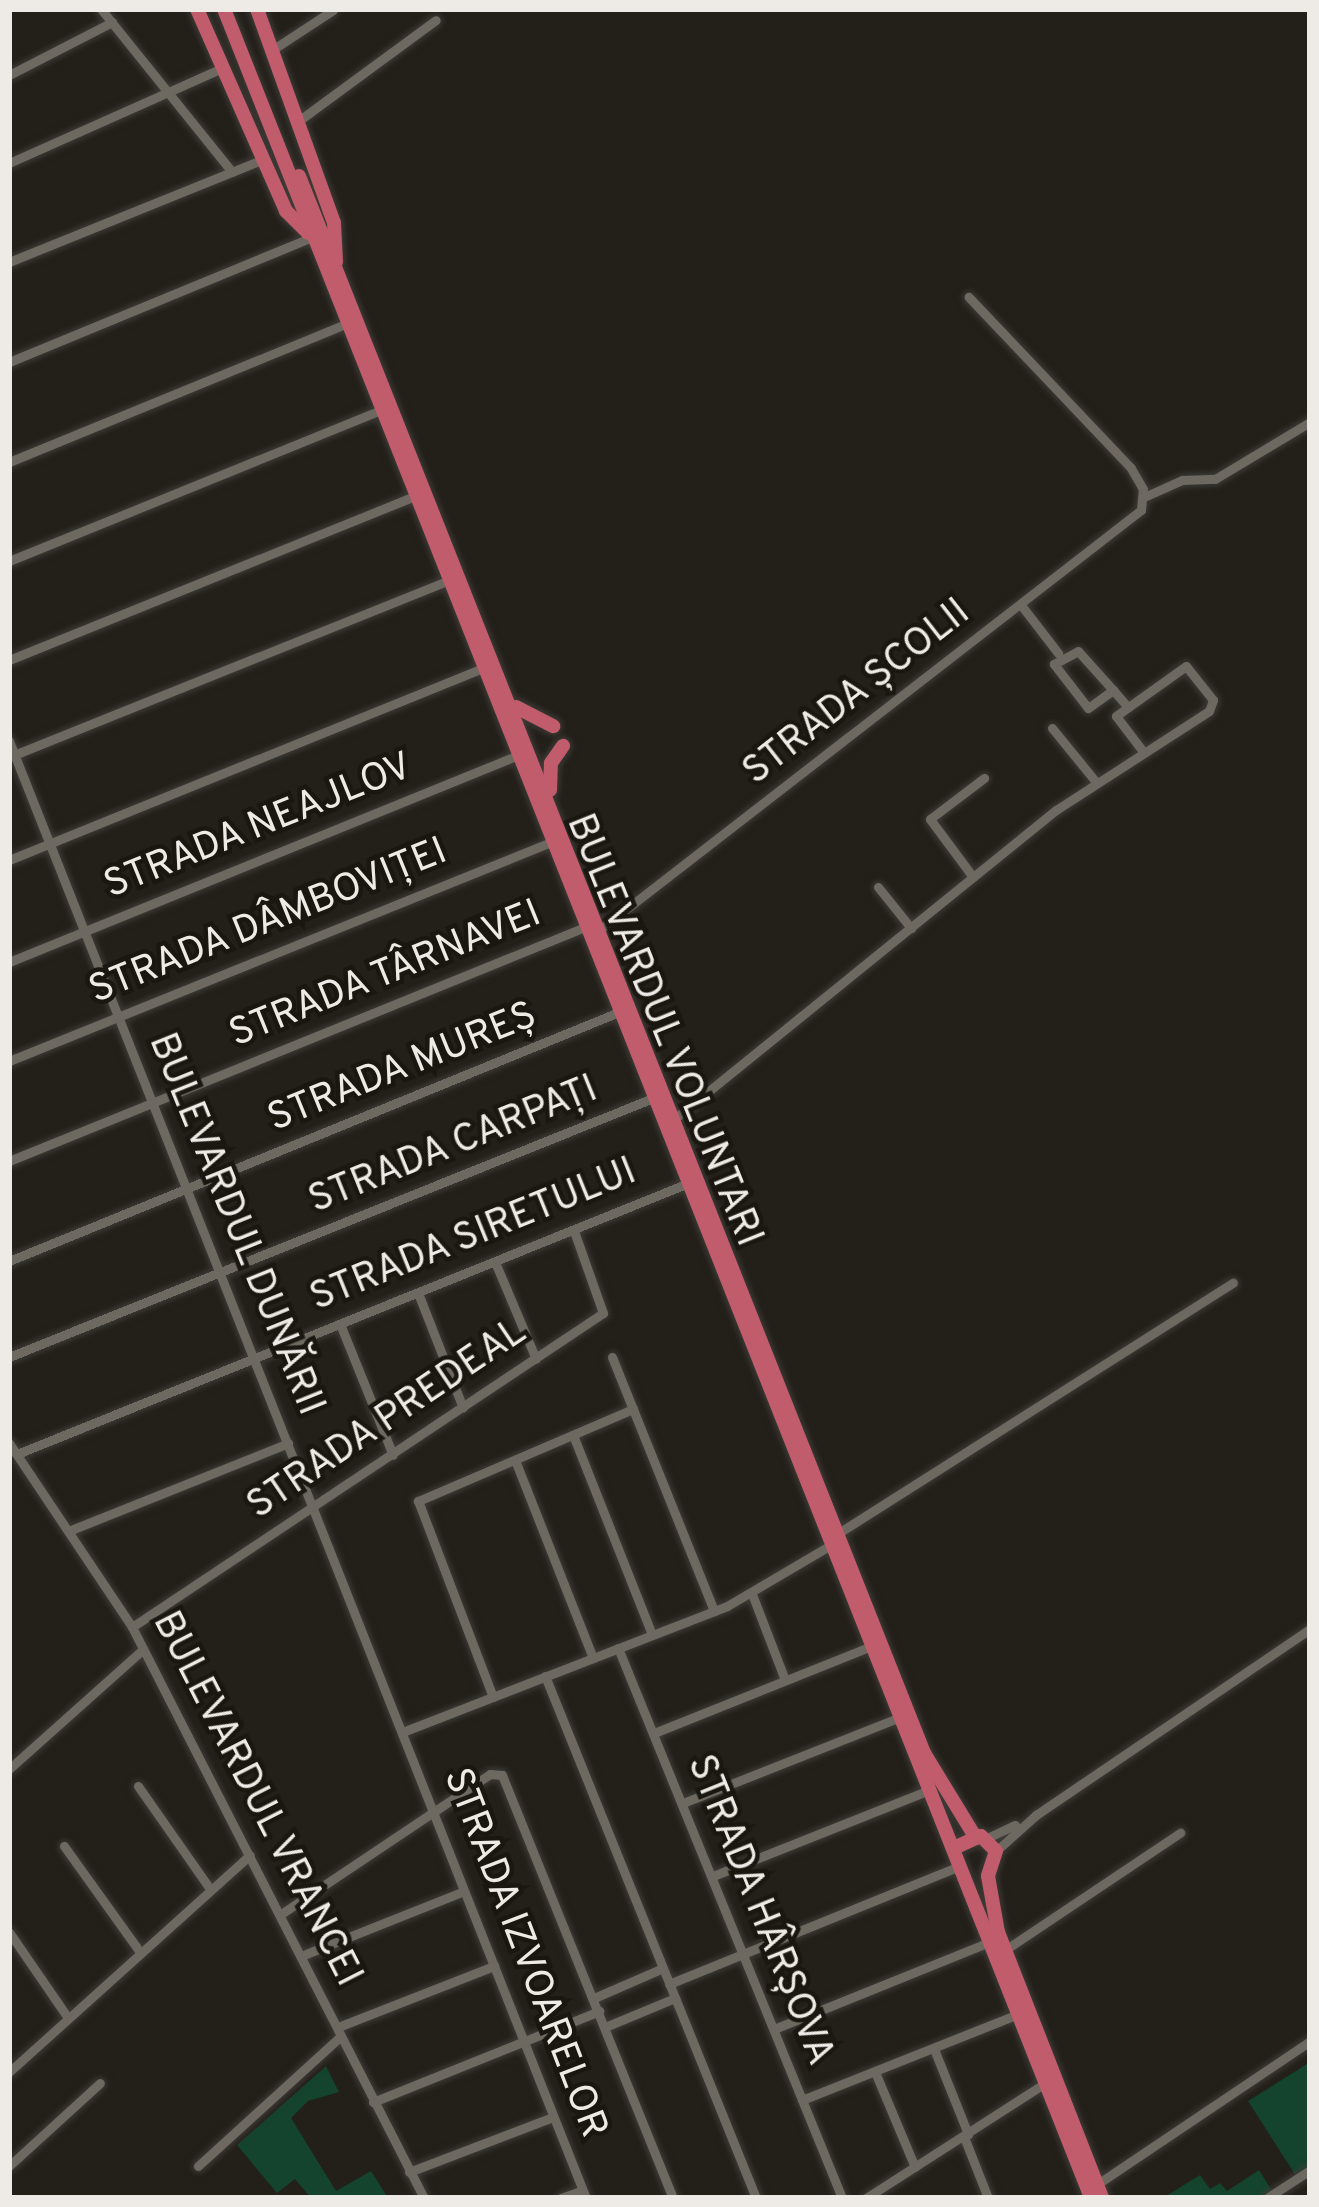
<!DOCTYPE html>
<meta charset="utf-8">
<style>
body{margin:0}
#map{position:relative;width:1319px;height:2207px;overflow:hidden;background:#231f19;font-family:Overpass,sans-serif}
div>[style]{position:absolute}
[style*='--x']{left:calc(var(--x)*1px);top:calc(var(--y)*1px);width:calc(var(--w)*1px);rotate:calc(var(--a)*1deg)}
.green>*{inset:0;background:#14442e}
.roads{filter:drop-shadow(0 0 3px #3e3b37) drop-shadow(0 0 3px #3e3b37)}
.minor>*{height:9px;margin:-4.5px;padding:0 4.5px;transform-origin:4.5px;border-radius:4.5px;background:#6d6860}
.highway>*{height:14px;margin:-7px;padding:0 7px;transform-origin:7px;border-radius:7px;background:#c05c6c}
span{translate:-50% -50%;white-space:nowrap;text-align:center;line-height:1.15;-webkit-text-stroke:9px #1a1610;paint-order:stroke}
.street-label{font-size:39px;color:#eeebe7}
.frame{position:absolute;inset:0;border:12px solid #eeebe7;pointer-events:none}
</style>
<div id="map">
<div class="green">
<i style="clip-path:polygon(1310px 2062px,1310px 2167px,1296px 2176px,1248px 2101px)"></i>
<i style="clip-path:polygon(326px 2066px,339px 2092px,308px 2101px,291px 2118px,336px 2191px,371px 2171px,388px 2198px,311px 2198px,295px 2179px,277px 2193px,237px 2145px)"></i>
<i style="clip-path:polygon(1259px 2170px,1272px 2191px,1261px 2198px,1163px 2198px,1200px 2175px,1210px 2189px,1220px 2183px,1227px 2191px)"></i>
</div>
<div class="roads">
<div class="minor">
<i style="--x:101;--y:9;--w:209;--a:51.2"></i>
<i style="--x:272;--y:50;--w:73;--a:-33.3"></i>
<i style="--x:9;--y:75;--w:116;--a:-27.2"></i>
<i style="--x:297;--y:122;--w:172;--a:-36.3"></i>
<i style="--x:9;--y:163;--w:233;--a:-24"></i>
<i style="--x:9;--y:262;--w:273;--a:-22"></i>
<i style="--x:9;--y:362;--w:329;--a:-22.4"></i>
<i style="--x:9;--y:462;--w:364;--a:-22.3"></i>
<i style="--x:1144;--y:497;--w:42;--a:-24.1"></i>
<i style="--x:1182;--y:480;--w:33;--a:-2"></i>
<i style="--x:1215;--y:479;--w:111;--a:-31"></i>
<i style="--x:9;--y:561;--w:401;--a:-22.1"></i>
<i style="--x:1021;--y:605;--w:61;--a:52.4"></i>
<i style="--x:9;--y:660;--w:437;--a:-22"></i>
<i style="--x:1113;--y:690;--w:31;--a:144"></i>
<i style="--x:1088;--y:708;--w:56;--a:-127.7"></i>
<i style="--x:1054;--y:664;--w:27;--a:-28"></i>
<i style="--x:1078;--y:651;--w:52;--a:48.1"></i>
<i style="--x:1113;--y:690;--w:23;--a:49"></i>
<i style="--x:1052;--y:728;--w:70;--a:50.8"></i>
<i style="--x:9;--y:741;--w:1567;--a:68.4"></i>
<i style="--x:14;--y:755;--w:467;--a:-21.9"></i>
<i style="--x:9;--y:860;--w:511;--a:-22.05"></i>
<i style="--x:973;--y:877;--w:72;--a:-126.6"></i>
<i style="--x:930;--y:819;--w:68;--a:-37.2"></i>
<i style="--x:878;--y:887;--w:53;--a:51.2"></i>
<i style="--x:598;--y:931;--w:687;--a:-37.79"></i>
<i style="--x:1141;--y:510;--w:21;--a:-85"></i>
<i style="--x:1143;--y:489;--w:24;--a:-120"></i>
<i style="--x:1131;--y:468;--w:236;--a:-133.5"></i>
<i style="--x:9;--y:962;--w:553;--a:-22.11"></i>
<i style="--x:9;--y:1061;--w:585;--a:-22"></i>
<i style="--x:673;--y:1120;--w:493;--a:-39"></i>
<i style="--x:1056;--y:810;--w:182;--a:-32.9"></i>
<i style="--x:1209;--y:711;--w:12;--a:-70"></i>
<i style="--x:1213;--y:700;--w:43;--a:-128.5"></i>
<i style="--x:1186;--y:666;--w:86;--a:144.5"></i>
<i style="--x:1116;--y:716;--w:43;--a:52.6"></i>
<i style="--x:9;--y:1161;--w:622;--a:-22.11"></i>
<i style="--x:9;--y:1261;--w:659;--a:-22.21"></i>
<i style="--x:495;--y:1262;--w:105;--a:67.1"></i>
<i style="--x:418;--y:1293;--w:123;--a:68.6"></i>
<i style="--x:340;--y:1324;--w:141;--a:68"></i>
<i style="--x:9;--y:1357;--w:694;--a:-21.91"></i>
<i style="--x:612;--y:1357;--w:274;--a:68.1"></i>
<i style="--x:573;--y:1435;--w:215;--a:68.4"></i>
<i style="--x:9;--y:1443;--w:221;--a:56.2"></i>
<i style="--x:132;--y:1627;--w:641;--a:62.92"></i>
<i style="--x:17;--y:1454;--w:721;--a:-21.98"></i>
<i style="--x:515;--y:1460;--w:213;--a:68.5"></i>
<i style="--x:71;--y:1530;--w:234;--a:-21.8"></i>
<i style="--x:837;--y:1534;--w:469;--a:-32.4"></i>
<i style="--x:752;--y:1594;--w:92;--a:69"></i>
<i style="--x:132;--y:1627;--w:566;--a:-33.69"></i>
<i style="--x:603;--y:1313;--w:87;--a:-109.5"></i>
<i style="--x:618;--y:1648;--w:594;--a:67.84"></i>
<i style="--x:545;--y:1676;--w:563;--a:67.99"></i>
<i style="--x:493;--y:1697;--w:210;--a:-110.9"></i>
<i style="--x:418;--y:1501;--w:234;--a:-23.2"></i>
<i style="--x:405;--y:1731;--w:345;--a:-21.2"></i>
<i style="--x:727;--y:1606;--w:121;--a:-30.4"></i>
<i style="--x:654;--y:1733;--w:234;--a:-21.8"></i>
<i style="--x:9;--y:1769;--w:180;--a:-41.8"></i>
<i style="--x:138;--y:1786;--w:126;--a:55"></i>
<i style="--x:683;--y:1803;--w:233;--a:-21.6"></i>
<i style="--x:987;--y:1838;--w:31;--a:-25"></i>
<i style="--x:64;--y:1846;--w:130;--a:54.4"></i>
<i style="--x:996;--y:1851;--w:54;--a:-42"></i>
<i style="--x:1036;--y:1815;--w:331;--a:-34.2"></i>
<i style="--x:713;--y:1876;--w:232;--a:-21.7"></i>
<i style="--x:284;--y:1912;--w:248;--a:-33.8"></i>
<i style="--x:490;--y:1774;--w:12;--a:5"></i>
<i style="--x:502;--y:1775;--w:456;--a:68"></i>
<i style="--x:9;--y:1932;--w:104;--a:55.5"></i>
<i style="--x:1005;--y:1950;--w:211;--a:-33.8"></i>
<i style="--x:306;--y:1954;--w:170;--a:-21.7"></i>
<i style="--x:669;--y:1984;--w:309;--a:-22.1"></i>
<i style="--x:594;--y:1998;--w:75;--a:-23.5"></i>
<i style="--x:338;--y:2027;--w:168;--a:-21.4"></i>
<i style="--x:605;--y:2027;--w:76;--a:-22.5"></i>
<i style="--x:774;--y:2029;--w:232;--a:-22"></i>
<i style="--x:934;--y:2049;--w:92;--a:68.2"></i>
<i style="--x:9;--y:2072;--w:324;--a:-42"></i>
<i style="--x:875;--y:2072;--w:103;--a:67.2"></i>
<i style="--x:802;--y:2100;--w:232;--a:-21.7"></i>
<i style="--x:373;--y:2102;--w:244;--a:-21.9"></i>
<i style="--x:964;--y:2137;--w:66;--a:68.5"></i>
<i style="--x:9;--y:2166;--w:123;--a:-42.4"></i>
<i style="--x:198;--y:2166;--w:193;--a:-42.3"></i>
<i style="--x:409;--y:2172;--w:154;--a:-20.9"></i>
<i style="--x:1096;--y:2185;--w:258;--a:-33.9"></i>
<i style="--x:561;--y:2198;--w:23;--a:-20"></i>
<i style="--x:866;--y:2198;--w:213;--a:-32.7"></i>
<i style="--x:1267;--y:2198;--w:51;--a:-33.1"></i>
</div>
<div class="highway">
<i style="--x:197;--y:9;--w:221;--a:66.2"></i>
<i style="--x:286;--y:211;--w:31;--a:45"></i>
<i style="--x:224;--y:9;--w:2354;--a:68.39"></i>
<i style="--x:257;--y:9;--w:227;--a:70.2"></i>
<i style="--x:334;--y:223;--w:39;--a:87"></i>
<i style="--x:299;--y:176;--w:1696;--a:68.38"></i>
<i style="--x:924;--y:1753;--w:96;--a:58.6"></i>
<i style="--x:516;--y:707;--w:42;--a:27.2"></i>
<i style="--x:550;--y:790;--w:27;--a:-88"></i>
<i style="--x:551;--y:763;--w:21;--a:-55"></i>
<i style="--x:956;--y:1847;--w:27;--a:-24"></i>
<i style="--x:981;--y:1836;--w:21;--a:45"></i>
<i style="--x:996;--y:1851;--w:26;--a:108"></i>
<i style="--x:988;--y:1876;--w:57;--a:79.9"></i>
<i style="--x:998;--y:1932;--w:286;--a:68.6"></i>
</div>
</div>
<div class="street-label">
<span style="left:858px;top:694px;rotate:-38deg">STRADA ȘCOLII</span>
<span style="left:259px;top:828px;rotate:-22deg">STRADA NEAJLOV</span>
<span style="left:269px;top:923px;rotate:-22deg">STRADA DÂMBOVIȚEI</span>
<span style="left:386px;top:976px;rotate:-22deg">STRADA TÂRNAVEI</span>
<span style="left:662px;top:1031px;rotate:68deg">BULEVARDUL VOLUNTARI</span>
<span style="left:403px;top:1069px;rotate:-22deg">STRADA MUREȘ</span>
<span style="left:454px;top:1147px;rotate:-22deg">STRADA CARPAȚI</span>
<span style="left:234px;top:1225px;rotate:68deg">BULEVARDUL DUNĂRII</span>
<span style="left:474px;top:1237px;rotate:-22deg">STRADA SIRETULUI</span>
<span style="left:388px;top:1421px;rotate:-34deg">STRADA PREDEAL</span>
<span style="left:255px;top:1800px;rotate:63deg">BULEVARDUL VRANCEI</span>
<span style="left:758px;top:1911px;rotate:68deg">STRADA HÂRȘOVA</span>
<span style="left:523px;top:1954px;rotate:69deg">STRADA IZVOARELOR</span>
</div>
<div class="frame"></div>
</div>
